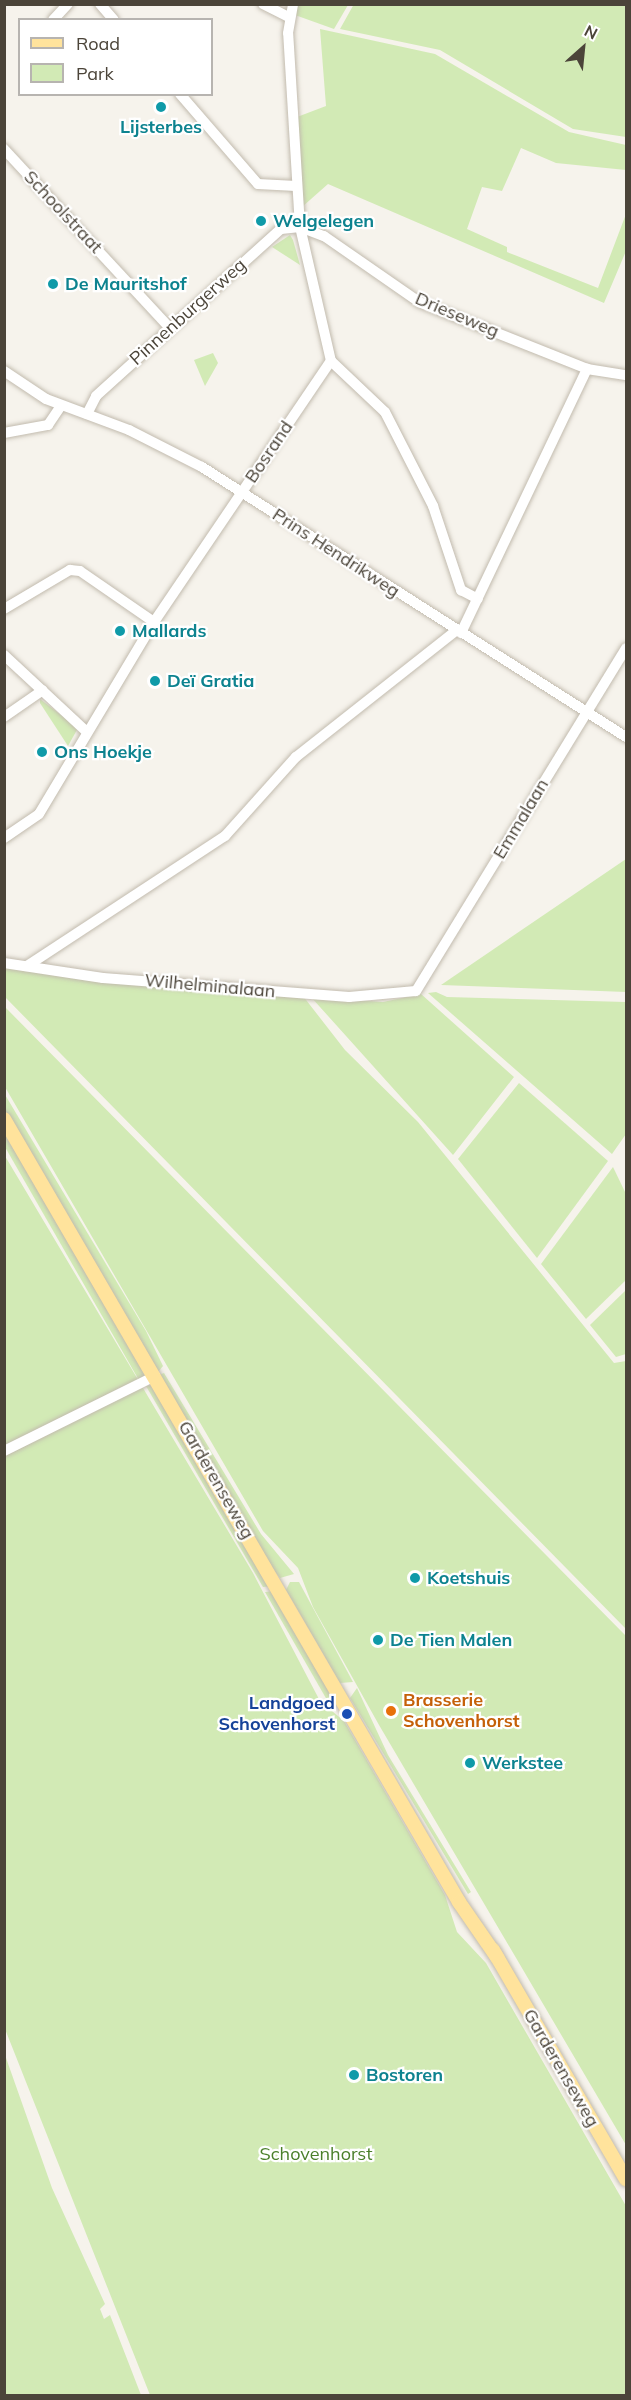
<!DOCTYPE html>
<meta charset="utf-8">
<style>
body{margin:0}
#map{position:relative;width:631px;height:2400px;overflow:hidden;background:#f6f3ec;font-family:Mulish,sans-serif}
div>[style]{position:absolute}
[style*='--x']{left:calc(var(--x)*1px);top:calc(var(--y)*1px);width:calc(var(--w)*1px);rotate:calc(var(--a)*1deg)}
.green>*{inset:0;background:#d2eab5}
.roads{filter:drop-shadow(0 0 2px #c2bbae) drop-shadow(0 0 2px #c2bbae)}
.minor>*{height:10px;margin:-5px;padding:0 5px;transform-origin:5px;border-radius:5px;background:#fff}
.major>*{height:14px;margin:-7px;padding:0 7px;transform-origin:7px;border-radius:7px;background:#ffe39c}
.dots>*{width:16px;height:16px;translate:-50% -50%;box-sizing:border-box;border:3px solid #fff;border-radius:50%}
span{translate:-50% -50%;white-space:nowrap;text-align:center;line-height:1.15;-webkit-text-stroke:4.5px #fff;paint-order:stroke}
.culture-label{font-size:18px;color:#0d838f;font-weight:700}
.left{translate:0 -50%;text-align:left}
.street-label{font-size:18px;color:#4b4439}
.food-label{font-size:18px;color:#c56008;font-weight:700}
.transit-label{font-size:18px;color:#164399;font-weight:700}
.right{translate:-100% -50%;text-align:right}
.park-label{font-size:18px;color:#4a7f2a}
.frame{position:absolute;inset:0;border:6px solid #4b4439;pointer-events:none}
.legend{position:absolute;left:18px;top:18px;width:195px;height:78px;box-sizing:border-box;background:#fff;border:2px solid #b7b4b0;margin:0;padding:8px 10px;list-style:none;font-size:18px;color:#4b4439}
.legend li{display:flex;align-items:center;gap:12px;height:30px}
.legend b{width:30px;border:2px solid #b7b4b0}
.north{position:absolute;left:553px;top:18px;width:60px;height:60px;-webkit-text-stroke:4px #fff;paint-order:stroke;rotate:27deg;font-size:16px;font-weight:700;line-height:24px;text-align:center;color:#4b4439}
.north::after{content:'';display:block;margin:auto;width:21px;height:27px;background:#4b4439;clip-path:polygon(50% 0,100% 100%,50% 72%,0 100%)}
</style>
<div id="map">
<div class="green">
<i style="clip-path:polygon(354px 4px,626px 5px,626px 137px,573px 129px,440px 50px,340px 29px)"></i>
<i style="clip-path:polygon(298px 5px,348px 5px,334px 29px,295px 15px)"></i>
<i style="clip-path:polygon(320px 29px,435px 54px,569px 132px,626px 145px,626px 170px,556px 163px,521px 148px,502px 191px,482px 187px,467px 229px,507px 247px,507px 252px,598px 288px,626px 214px,626px 251px,604px 303px,328px 184px,302px 207px,297px 117px,326px 106px)"></i>
<i style="clip-path:polygon(290px 235px,293px 240px,300px 265px,272px 247px)"></i>
<i style="clip-path:polygon(213px 353px,218px 363px,205px 386px,194px 360px)"></i>
<i style="clip-path:polygon(40px 699px,78px 728px,68px 746px,40px 703px)"></i>
<i style="clip-path:polygon(626px 859px,626px 992px,441px 985px)"></i>
<i style="clip-path:polygon(5px 966px,303px 996px,345px 1050px,418px 1122px,614px 1363px,626px 1361px,626px 1629px,5px 997px)"></i>
<i style="clip-path:polygon(436px 992px,447px 997px,626px 1002px,626px 1134px,612px 1154px,428px 993px)"></i>
<i style="clip-path:polygon(421px 994px,514px 1077px,453px 1155px,311px 997px,383px 1002px)"></i>
<i style="clip-path:polygon(5px 1007px,626px 1636px,626px 2145px,379px 1725px,313px 1607px,298px 1568px,263px 1531px,5px 1087px)"></i>
<i style="clip-path:polygon(519px 1083px,608px 1161px,537px 1258px,458px 1159px)"></i>
<i style="clip-path:polygon(4px 1093px,146px 1331px,163px 1366px,158px 1372px,5px 1110px)"></i>
<i style="clip-path:polygon(4px 1128px,149px 1373px,140px 1382px,5px 1147px)"></i>
<i style="clip-path:polygon(5px 1156px,253px 1573px,320px 1701px,344px 1721px,445px 1895px,457px 1932px,486px 1963px,626px 2206px,626px 2395px,150px 2395px,5px 2029px,5px 1454px,58px 1419px,5px 1449px)"></i>
<i style="clip-path:polygon(613px 1167px,626px 1194px,626px 1280px,586px 1319px,541px 1264px)"></i>
<i style="clip-path:polygon(626px 1290px,626px 1354px,616px 1357px,590px 1325px)"></i>
<i style="clip-path:polygon(164px 1373px,261px 1534px,294px 1574px,280px 1578px,273px 1569px,159px 1375px)"></i>
<i style="clip-path:polygon(155px 1385px,273px 1586px,263px 1587px,146px 1386px)"></i>
<i style="clip-path:polygon(290px 1582px,299px 1582px,353px 1682px,340px 1683px,286px 1590px)"></i>
<i style="clip-path:polygon(276px 1591px,334px 1695px,327px 1700px,265px 1592px)"></i>
<i style="clip-path:polygon(357px 1688px,388px 1755px,471px 1892px,468px 1894px,350px 1698px)"></i>
<i style="clip-path:polygon(5px 2055px,52px 2188px,105px 2304px,100px 2309px,104px 2319px,110px 2315px,141px 2395px,5px 2395px)"></i>
</div>
<div class="roads">
<div class="minor">
<i style="--x:100;--y:4;--w:21;--a:49"></i>
<i style="--x:263;--y:4;--w:29;--a:27"></i>
<i style="--x:53;--y:20;--w:22;--a:-47"></i>
<i style="--x:180;--y:94;--w:119;--a:49.1"></i>
<i style="--x:258;--y:184;--w:38;--a:3"></i>
<i style="--x:4;--y:149;--w:244;--a:47.2"></i>
<i style="--x:331;--y:361;--w:74;--a:43.4"></i>
<i style="--x:385;--y:412;--w:106;--a:62.9"></i>
<i style="--x:433;--y:506;--w:89;--a:71.6"></i>
<i style="--x:461;--y:590;--w:19;--a:28"></i>
<i style="--x:4;--y:371;--w:50;--a:33.7"></i>
<i style="--x:46;--y:399;--w:89;--a:20.5"></i>
<i style="--x:129;--y:430;--w:82;--a:26.9"></i>
<i style="--x:202;--y:467;--w:503;--a:32.49"></i>
<i style="--x:87;--y:414;--w:20;--a:-63"></i>
<i style="--x:96;--y:396;--w:249;--a:-42.1"></i>
<i style="--x:281;--y:229;--w:19;--a:-6"></i>
<i style="--x:300;--y:227;--w:26;--a:21"></i>
<i style="--x:324;--y:236;--w:116;--a:34.8"></i>
<i style="--x:419;--y:302;--w:181;--a:21.7"></i>
<i style="--x:587;--y:369;--w:39;--a:9"></i>
<i style="--x:4;--y:433;--w:45;--a:-10.3"></i>
<i style="--x:48;--y:425;--w:23;--a:-56"></i>
<i style="--x:4;--y:609;--w:77;--a:-30.6"></i>
<i style="--x:70;--y:570;--w:10;--a:6"></i>
<i style="--x:80;--y:571;--w:90;--a:34.6"></i>
<i style="--x:461;--y:633;--w:293;--a:-64.5"></i>
<i style="--x:4;--y:655;--w:113;--a:42.9"></i>
<i style="--x:4;--y:717;--w:47;--a:-34.7"></i>
<i style="--x:4;--y:838;--w:42;--a:-34.4"></i>
<i style="--x:39;--y:814;--w:224;--a:-59.1"></i>
<i style="--x:154;--y:622;--w:315;--a:-55.9"></i>
<i style="--x:331;--y:361;--w:138;--a:-103"></i>
<i style="--x:300;--y:227;--w:194;--a:-93.5"></i>
<i style="--x:288;--y:33;--w:29;--a:-80"></i>
<i style="--x:4;--y:963;--w:100;--a:8.6"></i>
<i style="--x:103;--y:978;--w:247;--a:4.4"></i>
<i style="--x:349;--y:997;--w:67;--a:-5.1"></i>
<i style="--x:416;--y:991;--w:402;--a:-58.5"></i>
<i style="--x:27;--y:966;--w:237;--a:-33.3"></i>
<i style="--x:225;--y:836;--w:106;--a:-48.1"></i>
<i style="--x:296;--y:757;--w:205;--a:-38.3"></i>
<i style="--x:4;--y:1451;--w:169;--a:-26.4"></i>
</div>
<div class="major">
<i style="--x:4;--y:1119;--w:906;--a:59.84"></i>
<i style="--x:459;--y:1902;--w:67;--a:55.4"></i>
<i style="--x:493;--y:1950;--w:265;--a:59.9"></i>
</div>
</div>
<div class="dots">
<i style="left:161px;top:107px;background:#0f9aa8"></i>
<i style="left:261px;top:221px;background:#0f9aa8"></i>
<i style="left:53px;top:284px;background:#0f9aa8"></i>
<i style="left:120px;top:631px;background:#0f9aa8"></i>
<i style="left:155px;top:681px;background:#0f9aa8"></i>
<i style="left:42px;top:752px;background:#0f9aa8"></i>
<i style="left:415px;top:1578px;background:#0f9aa8"></i>
<i style="left:378px;top:1640px;background:#0f9aa8"></i>
<i style="left:391px;top:1711px;background:#e8710a"></i>
<i style="left:347px;top:1714px;background:#1a4fb4"></i>
<i style="left:470px;top:1763px;background:#0f9aa8"></i>
<i style="left:354px;top:2075px;background:#0f9aa8"></i>
</div>
<div class="culture-label">
<span style="left:161px;top:127px">Lijsterbes</span>
<span class="left" style="left:273px;top:221px">Welgelegen</span>
<span class="left" style="left:65px;top:284px">De Mauritshof</span>
<span class="left" style="left:132px;top:631px">Mallards</span>
<span class="left" style="left:167px;top:681px">Deï Gratia</span>
<span class="left" style="left:54px;top:752px">Ons Hoekje</span>
<span class="left" style="left:427px;top:1578px">Koetshuis</span>
<span class="left" style="left:390px;top:1640px">De Tien Malen</span>
<span class="left" style="left:482px;top:1763px">Werkstee</span>
<span class="left" style="left:366px;top:2075px">Bostoren</span>
</div>
<div class="street-label">
<span style="left:63px;top:212px;rotate:47deg">Schoolstraat</span>
<span style="left:188px;top:312px;rotate:-42deg">Pinnenburgerweg</span>
<span style="left:457px;top:315px;rotate:23deg">Drieseweg</span>
<span style="left:269px;top:452px;rotate:-56deg">Bosrand</span>
<span style="left:336px;top:553px;rotate:33deg">Prins Hendrikweg</span>
<span style="left:521px;top:819px;rotate:-59deg">Emmalaan</span>
<span style="left:210px;top:986px;rotate:5deg">Wilhelminalaan</span>
<span style="left:216px;top:1480px;rotate:60deg">Garderenseweg</span>
<span style="left:561px;top:2068px;rotate:60deg">Garderenseweg</span>
</div>
<div class="food-label">
<span class="left" style="left:403px;top:1711px">Brasserie<br>Schovenhorst</span>
</div>
<div class="transit-label">
<span class="right" style="left:335px;top:1714px">Landgoed<br>Schovenhorst</span>
</div>
<div class="park-label">
<span style="left:316px;top:2154px">Schovenhorst</span>
</div>
<div class="frame"></div>
<ul class="legend">
<li><b style="height:8px;background:#ffe39c"></b>Road</li>
<li><b style="height:16px;background:#d2eab5"></b>Park</li>
</ul>
<div class="north">N</div>
</div>
